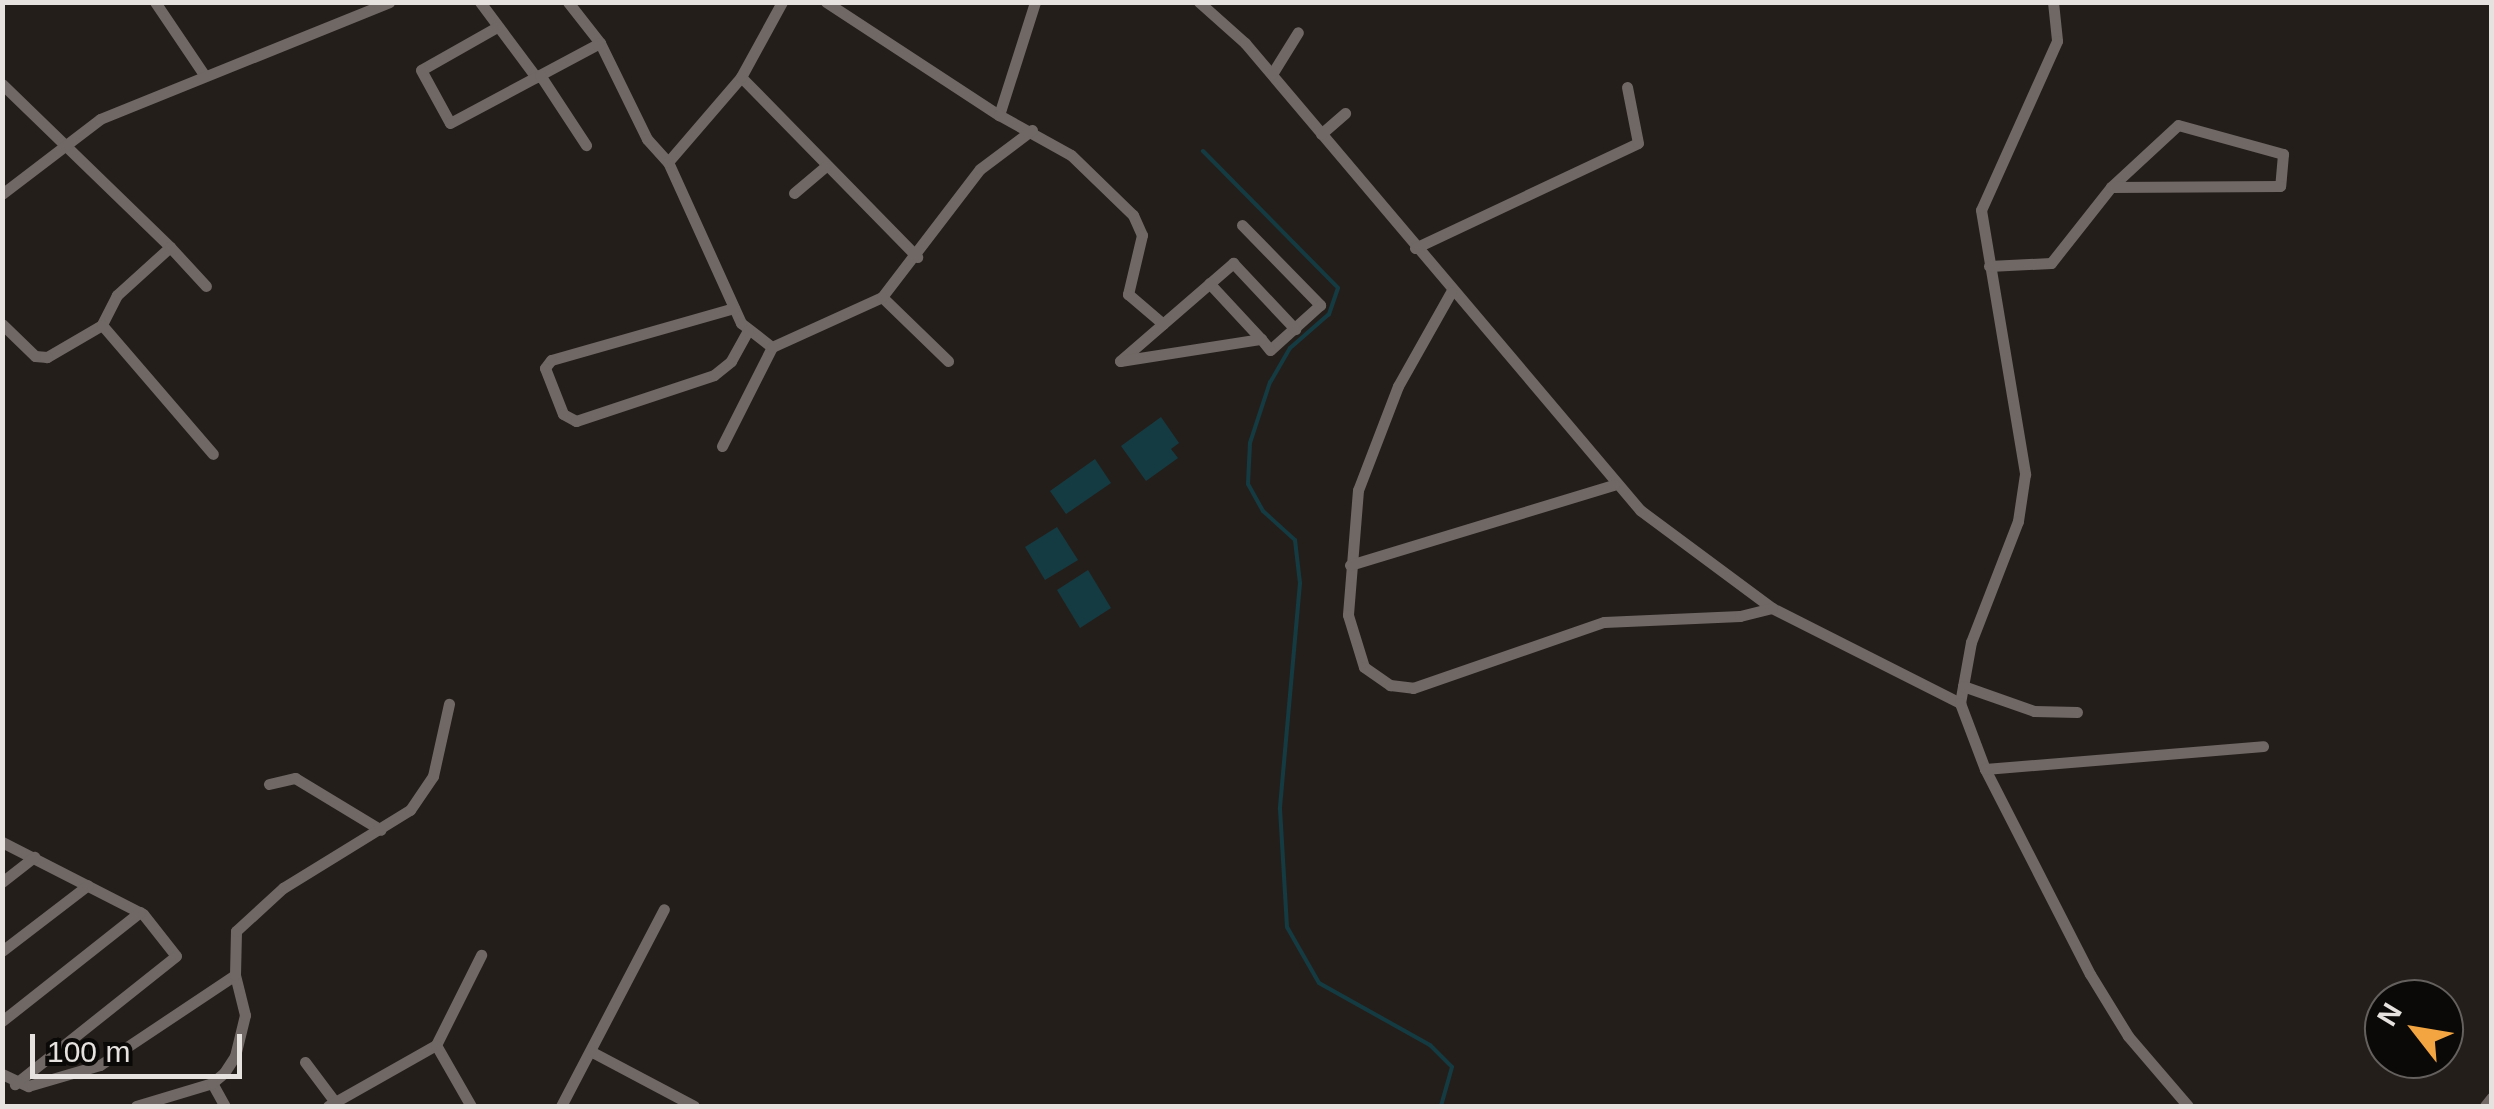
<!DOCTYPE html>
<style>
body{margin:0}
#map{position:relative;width:2494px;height:1109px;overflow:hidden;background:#241e1b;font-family:Arial,sans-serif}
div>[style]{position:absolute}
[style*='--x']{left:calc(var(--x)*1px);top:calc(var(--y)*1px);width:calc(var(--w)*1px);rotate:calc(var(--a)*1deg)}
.water>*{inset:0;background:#153b42}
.stream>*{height:4px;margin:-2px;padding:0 2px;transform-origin:2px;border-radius:2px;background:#153b42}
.street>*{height:11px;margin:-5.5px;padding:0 5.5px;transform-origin:5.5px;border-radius:5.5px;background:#6f6864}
span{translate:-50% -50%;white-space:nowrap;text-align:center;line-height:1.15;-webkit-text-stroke:10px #0b0907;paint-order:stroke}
.frame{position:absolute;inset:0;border:5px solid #e6e2e0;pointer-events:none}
.north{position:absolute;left:2364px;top:979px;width:100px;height:100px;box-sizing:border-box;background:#0b0907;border:2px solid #63605e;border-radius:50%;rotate:301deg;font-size:28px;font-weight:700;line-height:40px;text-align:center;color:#e6e2e0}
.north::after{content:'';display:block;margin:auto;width:35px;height:45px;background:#f2a541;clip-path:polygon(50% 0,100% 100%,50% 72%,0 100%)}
.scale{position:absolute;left:30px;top:1034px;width:212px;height:45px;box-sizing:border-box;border:5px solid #e6e2e0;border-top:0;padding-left:12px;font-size:30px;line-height:35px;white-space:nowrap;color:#e6e2e0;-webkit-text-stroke:8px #0b0907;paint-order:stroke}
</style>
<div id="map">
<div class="water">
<i style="clip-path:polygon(1161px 417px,1179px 443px,1171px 449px,1178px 458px,1146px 481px,1121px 446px)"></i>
<i style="clip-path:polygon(1095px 459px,1111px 483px,1066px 514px,1050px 491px)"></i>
<i style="clip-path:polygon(1057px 527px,1078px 560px,1045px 580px,1025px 547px)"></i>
<i style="clip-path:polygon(1088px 570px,1111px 608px,1080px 628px,1057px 590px)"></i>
</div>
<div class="stream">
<i style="--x:1203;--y:151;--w:192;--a:45.4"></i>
<i style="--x:1338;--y:288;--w:28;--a:109"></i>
<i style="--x:1329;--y:314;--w:52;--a:138.9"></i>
<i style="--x:1290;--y:348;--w:39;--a:120"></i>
<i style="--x:1270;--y:382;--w:64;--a:108.2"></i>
<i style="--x:1250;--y:443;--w:41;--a:92.8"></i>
<i style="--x:1248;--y:484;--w:31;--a:61"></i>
<i style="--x:1263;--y:511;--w:43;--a:42.2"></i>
<i style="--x:1295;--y:540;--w:43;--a:83.4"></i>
<i style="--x:1300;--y:583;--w:227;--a:95.1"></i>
<i style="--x:1280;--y:809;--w:118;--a:86.6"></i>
<i style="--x:1287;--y:927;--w:64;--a:60.3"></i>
<i style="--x:1319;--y:983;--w:127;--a:29.2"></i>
<i style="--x:1430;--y:1045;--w:31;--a:45"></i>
<i style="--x:1452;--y:1067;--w:41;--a:105.8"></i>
</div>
<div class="street">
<i style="--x:155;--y:2;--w:89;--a:56"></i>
<i style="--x:480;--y:2;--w:94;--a:53.3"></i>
<i style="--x:568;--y:2;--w:52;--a:52"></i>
<i style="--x:600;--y:43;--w:107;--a:63.9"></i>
<i style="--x:647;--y:139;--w:31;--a:48"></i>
<i style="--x:668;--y:162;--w:177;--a:65.6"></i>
<i style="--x:741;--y:323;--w:39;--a:38"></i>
<i style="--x:826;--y:2;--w:207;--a:33.2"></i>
<i style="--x:999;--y:115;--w:119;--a:-72.3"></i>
<i style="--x:1199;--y:2;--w:62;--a:41.7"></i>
<i style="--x:1245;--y:43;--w:612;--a:49.77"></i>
<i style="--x:1640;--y:510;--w:164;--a:36.6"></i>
<i style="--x:1772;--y:608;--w:211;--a:26.8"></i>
<i style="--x:2053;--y:2;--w:39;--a:84"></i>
<i style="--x:2057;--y:41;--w:185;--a:114.2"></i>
<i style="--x:1981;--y:210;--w:268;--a:80.5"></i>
<i style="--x:2025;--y:474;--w:48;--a:98.5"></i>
<i style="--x:2018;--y:521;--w:130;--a:111.2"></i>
<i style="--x:1971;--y:642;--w:62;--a:100.2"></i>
<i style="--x:1960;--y:703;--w:71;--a:69.3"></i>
<i style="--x:1985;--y:769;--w:230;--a:62.9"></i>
<i style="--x:2090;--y:974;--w:73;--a:58.5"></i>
<i style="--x:2128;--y:1036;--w:92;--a:49.4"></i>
<i style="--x:497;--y:27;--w:87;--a:150.5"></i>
<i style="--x:421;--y:70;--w:60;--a:61.3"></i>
<i style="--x:450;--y:123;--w:170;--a:-28.1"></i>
<i style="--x:1272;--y:74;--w:49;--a:-58.2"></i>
<i style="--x:540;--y:75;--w:84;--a:56.7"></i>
<i style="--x:741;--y:77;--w:252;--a:45.6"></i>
<i style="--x:2;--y:84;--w:234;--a:44.1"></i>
<i style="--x:170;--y:247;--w:72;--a:137.8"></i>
<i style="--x:117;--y:295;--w:34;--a:117"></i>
<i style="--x:102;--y:325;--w:64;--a:149.8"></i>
<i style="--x:47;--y:357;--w:12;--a:-175"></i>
<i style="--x:35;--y:356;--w:46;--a:-135.9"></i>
<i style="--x:999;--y:115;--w:82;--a:29.1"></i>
<i style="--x:1071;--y:155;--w:86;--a:44.1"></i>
<i style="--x:1133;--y:215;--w:22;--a:66"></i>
<i style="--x:1142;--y:235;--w:61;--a:103.3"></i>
<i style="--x:1128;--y:294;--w:46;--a:40.6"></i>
<i style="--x:1321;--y:134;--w:32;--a:-41"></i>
<i style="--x:668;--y:162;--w:112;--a:-49.3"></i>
<i style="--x:741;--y:77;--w:85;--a:-61.3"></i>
<i style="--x:794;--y:193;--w:42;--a:-40.2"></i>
<i style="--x:2;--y:194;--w:123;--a:-37.4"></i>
<i style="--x:100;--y:119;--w:312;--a:-22"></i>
<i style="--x:1242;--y:225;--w:112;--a:45.7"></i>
<i style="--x:1320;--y:305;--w:67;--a:138"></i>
<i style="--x:1270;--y:350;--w:14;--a:-129"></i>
<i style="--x:170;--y:247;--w:53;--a:47.3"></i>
<i style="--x:1415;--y:248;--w:246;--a:-25.2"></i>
<i style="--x:1638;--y:143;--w:57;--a:-101.1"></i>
<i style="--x:1989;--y:266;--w:62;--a:-2.8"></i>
<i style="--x:2051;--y:263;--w:97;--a:-51.7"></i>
<i style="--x:2111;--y:187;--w:91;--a:-42.8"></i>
<i style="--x:2178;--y:125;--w:109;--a:15.4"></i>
<i style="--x:2283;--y:154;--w:32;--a:95"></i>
<i style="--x:2280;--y:186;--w:169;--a:179.7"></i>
<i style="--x:1451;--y:292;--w:108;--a:119.4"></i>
<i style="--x:1398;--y:386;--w:111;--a:111"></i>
<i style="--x:1358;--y:490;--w:125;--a:94.6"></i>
<i style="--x:1348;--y:615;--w:54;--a:72.9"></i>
<i style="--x:1364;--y:667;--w:32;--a:35"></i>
<i style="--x:1390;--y:685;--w:23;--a:7"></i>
<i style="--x:1413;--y:688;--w:202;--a:-19.1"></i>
<i style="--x:1604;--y:622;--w:136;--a:-2.5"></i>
<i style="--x:1740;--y:616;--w:33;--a:-14"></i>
<i style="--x:882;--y:297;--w:92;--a:44.1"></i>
<i style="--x:734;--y:308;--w:190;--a:164.1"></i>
<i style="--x:551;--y:360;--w:10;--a:127"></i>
<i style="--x:545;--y:368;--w:49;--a:68.6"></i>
<i style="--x:563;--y:414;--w:15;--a:28"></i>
<i style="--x:576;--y:421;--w:145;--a:-18.4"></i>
<i style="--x:714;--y:375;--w:22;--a:-39"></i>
<i style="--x:731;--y:361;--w:35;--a:-61"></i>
<i style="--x:102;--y:325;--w:170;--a:49.3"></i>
<i style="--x:1120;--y:361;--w:150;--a:-40.9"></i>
<i style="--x:1233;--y:263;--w:91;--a:46.8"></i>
<i style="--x:1120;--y:361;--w:143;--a:-8.9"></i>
<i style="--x:1261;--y:339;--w:76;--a:-132.9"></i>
<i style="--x:722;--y:446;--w:111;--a:-63.2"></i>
<i style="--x:772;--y:347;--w:121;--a:-24.4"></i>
<i style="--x:882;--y:297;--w:161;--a:-52.6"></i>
<i style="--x:980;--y:169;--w:65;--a:-36.9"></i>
<i style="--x:1350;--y:565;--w:276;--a:-16.9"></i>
<i style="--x:1963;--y:686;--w:75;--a:19.4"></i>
<i style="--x:2034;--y:711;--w:43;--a:1.3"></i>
<i style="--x:1985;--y:769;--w:279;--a:-4.7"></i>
<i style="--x:269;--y:784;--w:27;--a:-13"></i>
<i style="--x:295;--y:778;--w:100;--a:31.2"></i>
<i style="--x:2;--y:842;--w:158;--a:27.1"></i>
<i style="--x:143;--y:914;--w:53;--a:51.8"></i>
<i style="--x:176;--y:956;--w:206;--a:141.5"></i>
<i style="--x:2;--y:882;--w:41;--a:-38"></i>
<i style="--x:2;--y:951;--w:108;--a:-37.5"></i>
<i style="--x:2;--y:1021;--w:176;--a:-38.3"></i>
<i style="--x:436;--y:1045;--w:101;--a:-63.4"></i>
<i style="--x:594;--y:1053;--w:113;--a:27.9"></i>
<i style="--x:305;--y:1062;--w:50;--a:53.1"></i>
<i style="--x:2;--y:1074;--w:29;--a:25"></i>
<i style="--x:28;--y:1086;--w:75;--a:-16.3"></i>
<i style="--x:100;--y:1065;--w:162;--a:-33.7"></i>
<i style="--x:212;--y:1083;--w:26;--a:61"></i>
<i style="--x:136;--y:1106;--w:79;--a:-16.8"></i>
<i style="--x:212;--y:1083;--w:16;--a:-40"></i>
<i style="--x:224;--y:1073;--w:20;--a:-57"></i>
<i style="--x:235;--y:1056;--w:42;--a:-76.3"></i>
<i style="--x:245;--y:1015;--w:41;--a:-104"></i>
<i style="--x:235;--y:975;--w:44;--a:-88.7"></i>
<i style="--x:236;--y:931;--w:64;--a:-42.5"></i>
<i style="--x:283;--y:888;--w:149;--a:-31.6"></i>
<i style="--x:410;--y:810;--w:41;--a:-55.9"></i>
<i style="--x:433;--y:776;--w:74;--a:-77.5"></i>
<i style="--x:328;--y:1106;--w:124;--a:-29.5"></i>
<i style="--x:436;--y:1045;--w:70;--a:60.2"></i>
<i style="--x:561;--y:1106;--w:222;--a:-62.4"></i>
<i style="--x:2485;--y:1106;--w:11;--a:-52"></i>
</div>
<div class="frame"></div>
<div class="north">N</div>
<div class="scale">100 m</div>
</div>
